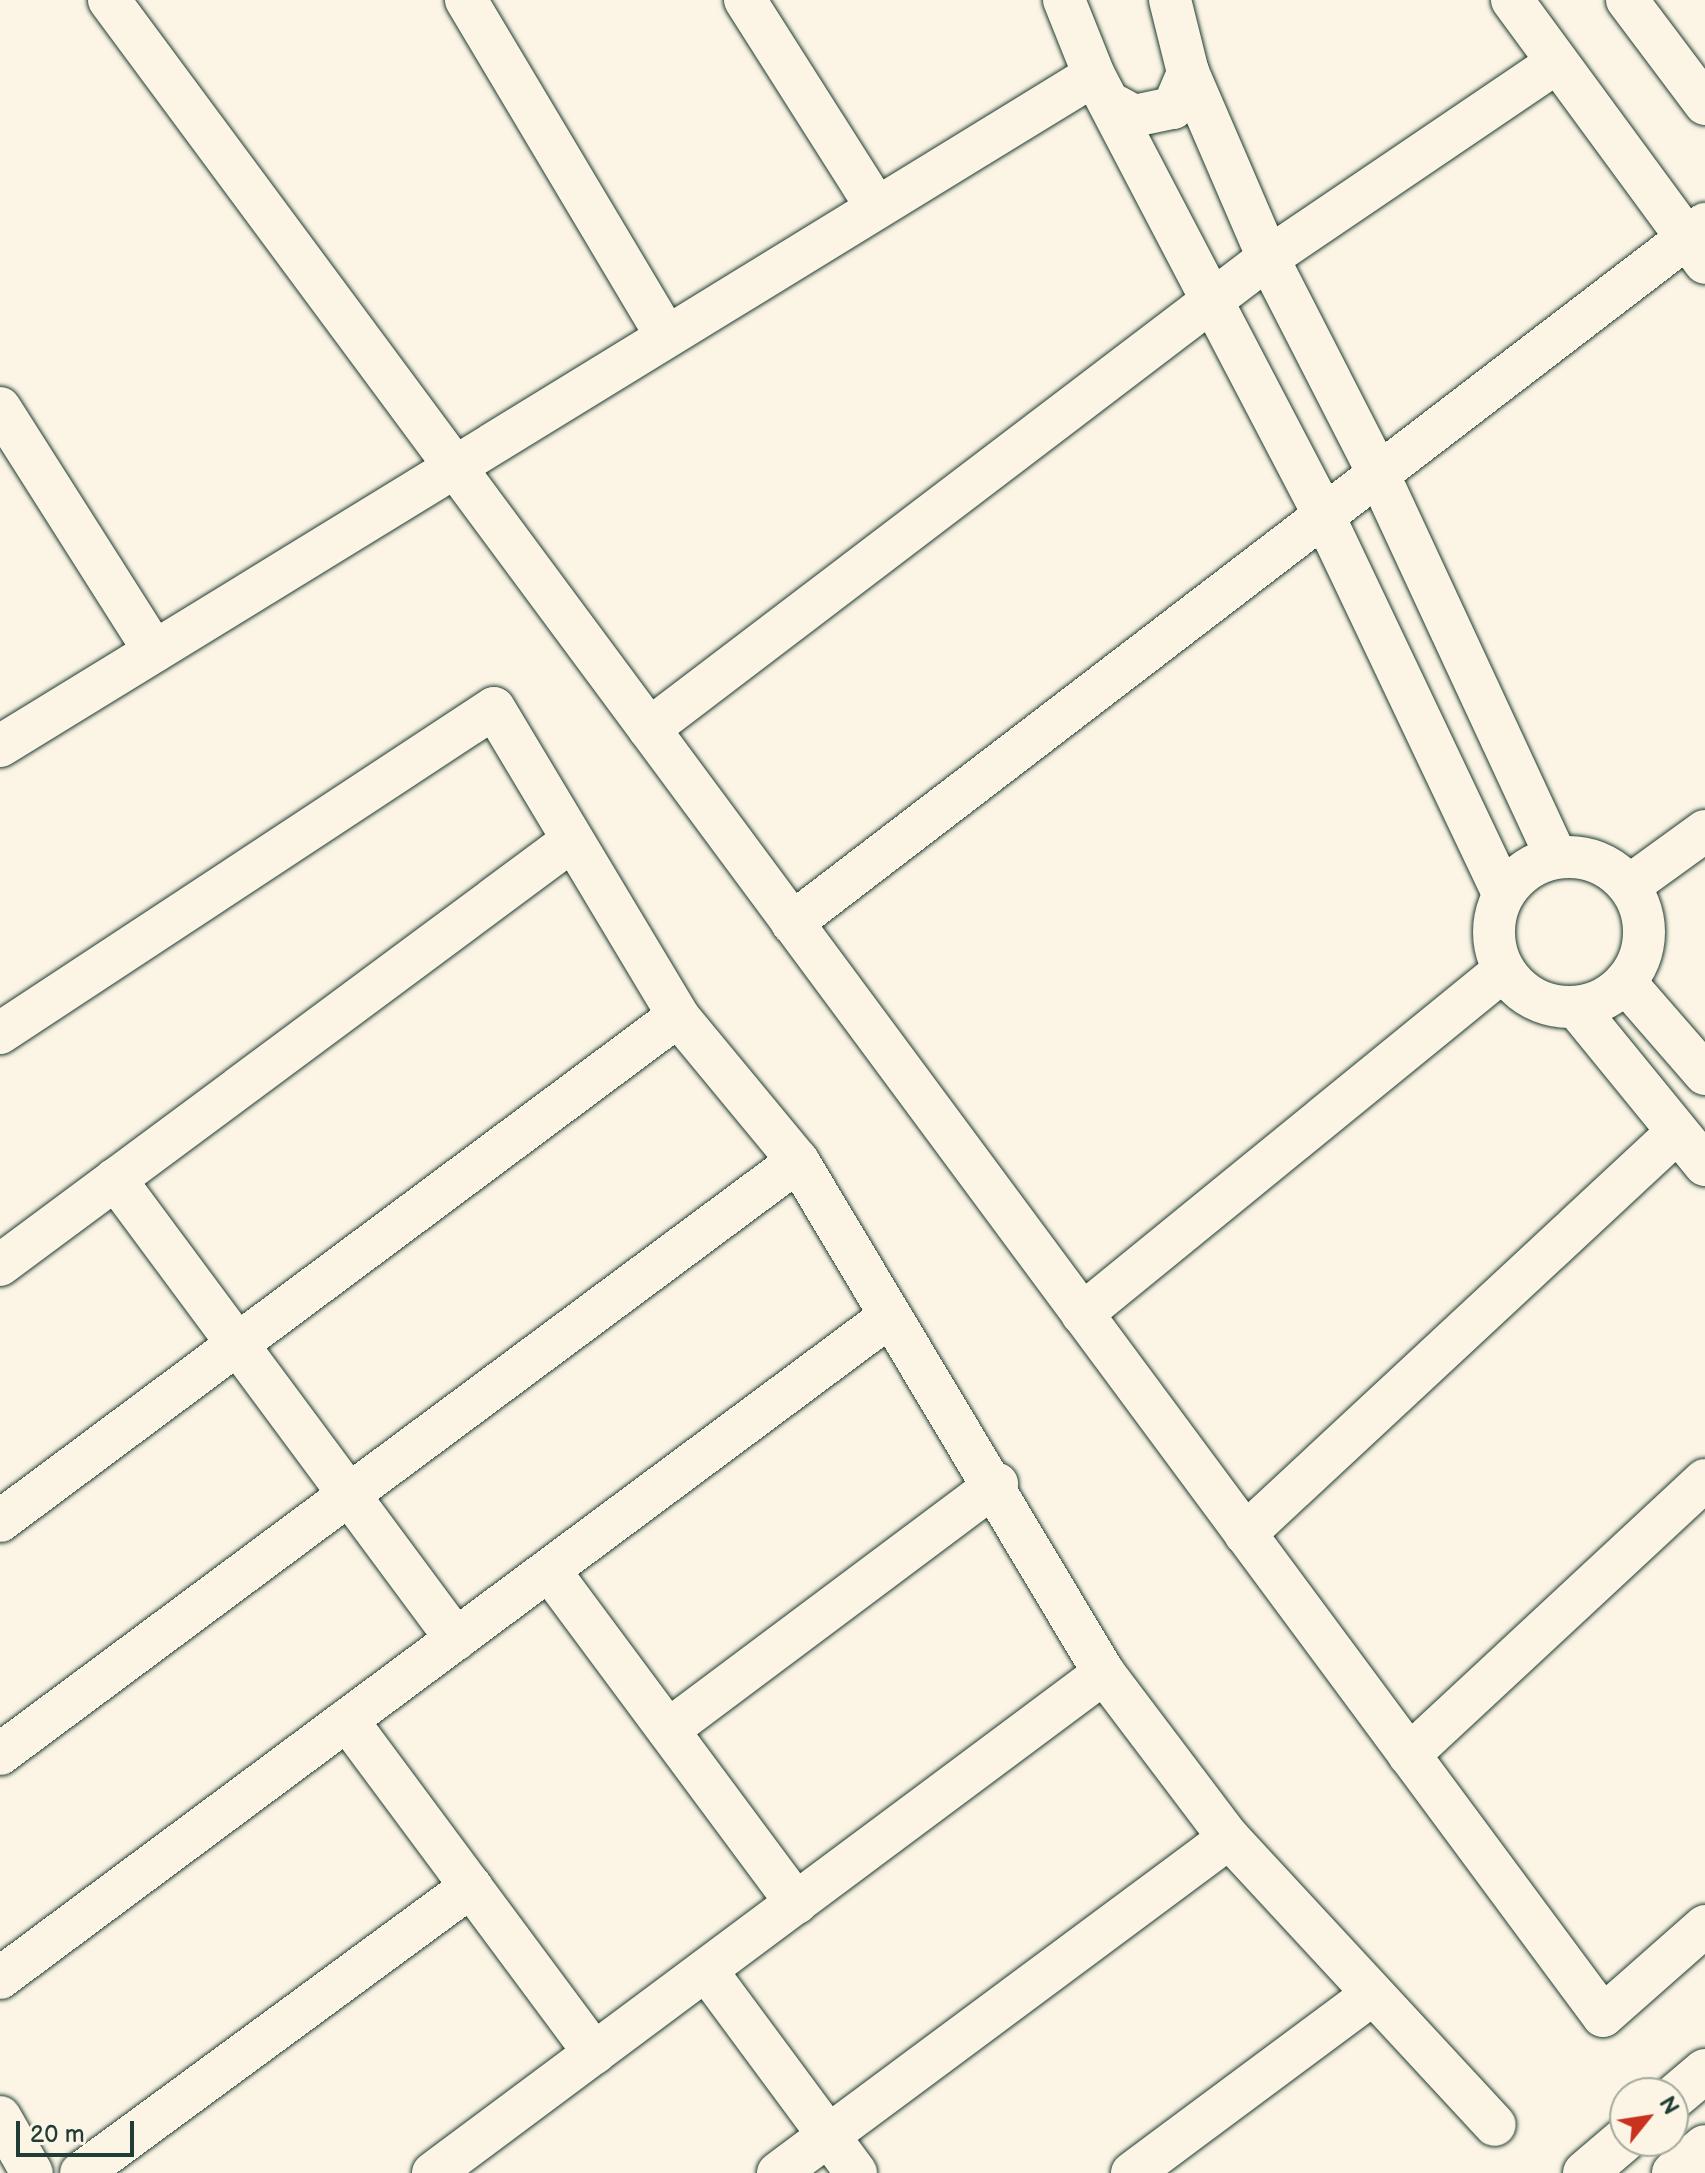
<!DOCTYPE html>
<style>
body{margin:0}
#map{position:relative;width:1705px;height:2173px;overflow:hidden;background:#fcf5e5;font-family:"Balsamiq Sans",sans-serif}
div>[style]{position:absolute}
[style*='--x']{left:calc(var(--x)*1px);top:calc(var(--y)*1px);width:calc(var(--w)*1px);rotate:calc(var(--a)*1deg)}
.roads{filter:drop-shadow(0 0 2px #1f3d34) drop-shadow(0 0 2px #1f3d34)}
.street>*{height:42px;margin:-21px;padding:0 21px;transform-origin:21px;border-radius:21px;background:#fcf5e5}
.street>.ring{margin:-21px;padding:0;box-sizing:content-box;background:none;border:42px solid #fcf5e5;border-radius:50%}
.highway>*{height:44px;margin:-22px;padding:0 22px;transform-origin:22px;border-radius:22px;background:#fcf5e5}
span{translate:-50% -50%;white-space:nowrap;text-align:center;line-height:1.15;-webkit-text-stroke:6px #fcf5e5;paint-order:stroke}
.north{position:absolute;left:1609px;top:2077px;width:80px;height:80px;box-sizing:border-box;background:#fcf5e5;border:2px solid #a4ab9e;border-radius:50%;rotate:60deg;font-size:22px;font-weight:700;line-height:32px;text-align:center;color:#1f3d34}
.north::after{content:'';display:block;margin:auto;width:28px;height:36px;background:#c8321e;clip-path:polygon(50% 0,100% 100%,50% 72%,0 100%)}
.scale{position:absolute;left:16px;top:2121px;width:118px;height:36px;box-sizing:border-box;border:4px solid #1f3d34;border-top:0;padding-left:10px;font-size:24px;line-height:28px;white-space:nowrap;color:#1f3d34;-webkit-text-stroke:6px #fcf5e5;paint-order:stroke}
</style>
<div id="map">
<div class="roads">
<div class="street">
<i style="--x:109;--y:0;--w:2509;--a:53.46"></i>
<i style="--x:1603;--y:2016;--w:136;--a:-41.4"></i>
<i style="--x:466;--y:0;--w:389;--a:59.2"></i>
<i style="--x:745;--y:0;--w:243;--a:57.6"></i>
<i style="--x:1064;--y:0;--w:81;--a:68.2"></i>
<i style="--x:1094;--y:75;--w:493;--a:62.4"></i>
<i style="--x:1322;--y:512;--w:422;--a:64.6"></i>
<i style="--x:1170;--y:0;--w:74;--a:76"></i>
<i style="--x:1188;--y:72;--w:202;--a:66.7"></i>
<i style="--x:1268;--y:258;--w:239;--a:62.9"></i>
<i style="--x:1377;--y:471;--w:425;--a:65.1"></i>
<i style="--x:1512;--y:0;--w:326;--a:53.7"></i>
<i style="--x:1627;--y:0;--w:130;--a:53.1"></i>
<i style="--x:1116;--y:106;--w:21;--a:29"></i>
<i style="--x:1134;--y:116;--w:40;--a:-12"></i>
<i style="--x:1173;--y:108;--w:39;--a:-67"></i>
<i style="--x:0;--y:408;--w:288;--a:57.6"></i>
<i style="--x:649;--y:729;--w:778;--a:-37.27"></i>
<i style="--x:1268;--y:258;--w:349;--a:-34.1"></i>
<i style="--x:0;--y:746;--w:1283;--a:-31.52"></i>
<i class="ring" style="left:1494px;top:857px;width:108px;height:108px"></i>
<i style="--x:1629;--y:886;--w:94;--a:-35.9"></i>
<i style="--x:792;--y:923;--w:1150;--a:-37.44"></i>
<i style="--x:1625;--y:982;--w:122;--a:49"></i>
<i style="--x:1576;--y:1007;--w:204;--a:50.8"></i>
<i style="--x:0;--y:1033;--w:591;--a:-33.34"></i>
<i style="--x:494;--y:708;--w:359;--a:59.1"></i>
<i style="--x:678;--y:1016;--w:188;--a:50.4"></i>
<i style="--x:798;--y:1161;--w:596;--a:59.14"></i>
<i style="--x:1104;--y:1673;--w:207;--a:52.9"></i>
<i style="--x:1229;--y:1838;--w:391;--a:47.2"></i>
<i style="--x:115;--y:1179;--w:573;--a:53.45"></i>
<i style="--x:0;--y:1265;--w:710;--a:-36.58"></i>
<i style="--x:1082;--y:1314;--w:544;--a:-39.19"></i>
<i style="--x:0;--y:1521;--w:845;--a:-36.68"></i>
<i style="--x:1245;--y:1534;--w:589;--a:-42.93"></i>
<i style="--x:549;--y:1570;--w:415;--a:53.4"></i>
<i style="--x:347;--y:1720;--w:415;--a:53.4"></i>
<i style="--x:668;--y:1730;--w:411;--a:-36.8"></i>
<i style="--x:0;--y:1754;--w:994;--a:-36.62"></i>
<i style="--x:1409;--y:1755;--w:404;--a:-42.9"></i>
<i style="--x:706;--y:1970;--w:252;--a:53.5"></i>
<i style="--x:0;--y:1978;--w:1109;--a:-36.64"></i>
<i style="--x:0;--y:2117;--w:64;--a:60.3"></i>
<i style="--x:81;--y:2173;--w:484;--a:-36.3"></i>
<i style="--x:433;--y:2173;--w:837;--a:-36.69"></i>
<i style="--x:778;--y:2173;--w:562;--a:-36.6"></i>
<i style="--x:1132;--y:2173;--w:299;--a:-36.6"></i>
</div>
<div class="highway">
<i style="--x:1673;--y:2098;--w:42;--a:-40.2"></i>
<i style="--x:1585;--y:2173;--w:52;--a:-40.4"></i>
<i style="--x:1674;--y:2173;--w:40;--a:-40"></i>
</div>
</div>
<div class="north">N</div>
<div class="scale">20 m</div>
</div>
